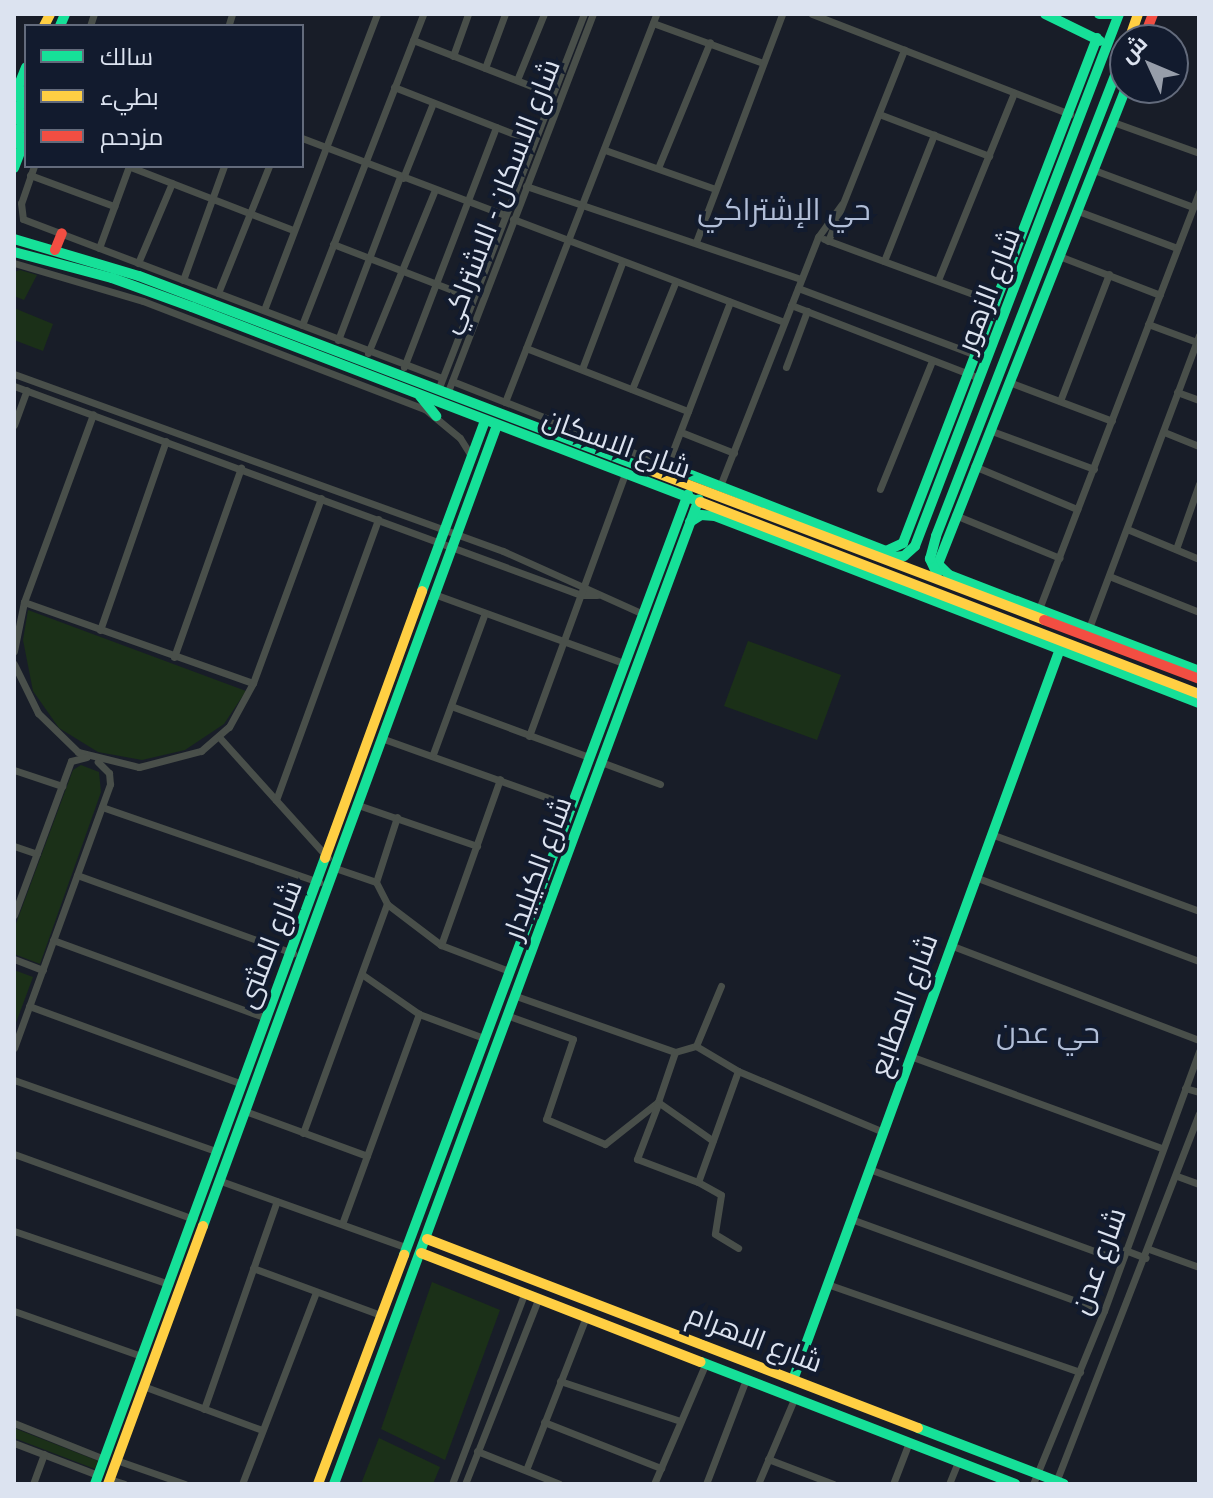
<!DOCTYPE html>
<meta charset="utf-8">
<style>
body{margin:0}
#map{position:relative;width:1213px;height:1498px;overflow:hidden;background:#181d28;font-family:Ubuntu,Cairo,sans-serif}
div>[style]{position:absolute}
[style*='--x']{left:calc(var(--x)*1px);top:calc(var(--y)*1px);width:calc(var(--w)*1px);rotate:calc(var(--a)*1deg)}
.green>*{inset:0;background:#1b3018}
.street>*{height:7px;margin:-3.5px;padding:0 3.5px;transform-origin:3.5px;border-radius:3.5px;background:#494f4a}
.fast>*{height:10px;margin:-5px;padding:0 5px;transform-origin:5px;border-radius:5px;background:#16e098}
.slow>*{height:10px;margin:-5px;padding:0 5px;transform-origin:5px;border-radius:5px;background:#ffcf43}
.jam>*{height:10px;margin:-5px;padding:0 5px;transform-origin:5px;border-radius:5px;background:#f24e42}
span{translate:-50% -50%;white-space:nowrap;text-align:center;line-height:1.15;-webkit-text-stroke:8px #121b2e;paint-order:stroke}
.street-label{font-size:28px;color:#dce3f0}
.neighbourhood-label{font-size:30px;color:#b1bed7}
.frame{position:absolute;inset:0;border:16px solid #dce3f0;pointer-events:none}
.legend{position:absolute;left:24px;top:24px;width:280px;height:144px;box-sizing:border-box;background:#121b2e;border:2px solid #636b7c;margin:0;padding:10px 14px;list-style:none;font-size:24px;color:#dce3f0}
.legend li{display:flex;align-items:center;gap:16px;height:40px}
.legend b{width:40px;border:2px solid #636b7c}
.north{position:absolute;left:1109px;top:24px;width:80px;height:80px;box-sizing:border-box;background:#121b2e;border:2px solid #636b7c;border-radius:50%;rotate:314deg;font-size:22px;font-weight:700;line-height:32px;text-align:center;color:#dce3f0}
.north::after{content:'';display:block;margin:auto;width:28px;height:36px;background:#979eaa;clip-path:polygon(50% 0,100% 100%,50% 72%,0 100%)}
</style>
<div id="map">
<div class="green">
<i style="clip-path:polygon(20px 270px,37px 275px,24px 300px,14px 296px,14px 272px)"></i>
<i style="clip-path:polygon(14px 308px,53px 324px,43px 351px,14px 340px)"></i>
<i style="clip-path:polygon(28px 610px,246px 691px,224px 724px,185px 750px,142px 760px,98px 752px,59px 728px,33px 691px,23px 640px)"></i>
<i style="clip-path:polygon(748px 641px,841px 675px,817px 740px,724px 706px)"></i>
<i style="clip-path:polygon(81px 765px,99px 772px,101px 792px,40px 964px,14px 954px,14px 929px,73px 770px)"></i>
<i style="clip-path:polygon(14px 970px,33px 977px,14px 1028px)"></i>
<i style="clip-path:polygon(432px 1282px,500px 1310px,445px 1460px,381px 1429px)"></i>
<i style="clip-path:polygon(14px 1428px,98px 1461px,95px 1469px,14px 1438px)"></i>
<i style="clip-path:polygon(379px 1438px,440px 1467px,433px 1484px,361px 1484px)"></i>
</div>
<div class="street">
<i style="--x:812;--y:14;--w:277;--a:21.2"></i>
<i style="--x:653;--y:23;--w:117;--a:20"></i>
<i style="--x:229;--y:24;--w:10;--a:-73"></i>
<i style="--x:90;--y:26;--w:13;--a:-72"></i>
<i style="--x:413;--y:40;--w:149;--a:21.2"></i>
<i style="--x:453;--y:56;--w:45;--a:-70.3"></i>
<i style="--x:485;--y:68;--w:58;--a:-69.7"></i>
<i style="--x:517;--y:80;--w:71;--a:-67.8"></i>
<i style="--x:394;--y:87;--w:150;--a:21.4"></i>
<i style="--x:879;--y:114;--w:118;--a:20.9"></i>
<i style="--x:1113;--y:122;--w:91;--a:19.8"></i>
<i style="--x:302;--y:138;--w:217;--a:20.8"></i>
<i style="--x:605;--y:150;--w:117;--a:19.5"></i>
<i style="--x:34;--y:166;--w:39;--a:109"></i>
<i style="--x:21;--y:203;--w:16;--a:83"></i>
<i style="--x:23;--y:219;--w:448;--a:20.8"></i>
<i style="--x:128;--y:166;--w:177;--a:21.2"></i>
<i style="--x:658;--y:168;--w:136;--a:-67.6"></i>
<i style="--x:1094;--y:170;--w:106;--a:20.5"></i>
<i style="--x:30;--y:175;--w:90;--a:20.3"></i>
<i style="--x:403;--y:178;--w:81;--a:-68.2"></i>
<i style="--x:526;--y:186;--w:290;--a:18.7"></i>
<i style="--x:1078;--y:211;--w:106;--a:20.5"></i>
<i style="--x:513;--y:219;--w:290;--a:20.8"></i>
<i style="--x:824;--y:239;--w:184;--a:20.3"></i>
<i style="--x:828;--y:241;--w:206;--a:-68.3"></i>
<i style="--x:696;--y:242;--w:244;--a:-69.3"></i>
<i style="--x:333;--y:244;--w:150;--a:21.1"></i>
<i style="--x:99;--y:248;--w:87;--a:-69.9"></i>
<i style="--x:1059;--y:256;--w:108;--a:21.1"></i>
<i style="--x:884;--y:261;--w:136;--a:-68.4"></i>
<i style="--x:14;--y:263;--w:134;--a:16.4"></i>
<i style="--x:143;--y:301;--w:302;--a:21"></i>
<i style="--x:425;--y:409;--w:45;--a:39.6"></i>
<i style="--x:460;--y:438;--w:22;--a:58"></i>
<i style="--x:138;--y:263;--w:87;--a:-67"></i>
<i style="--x:183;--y:280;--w:121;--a:-70.2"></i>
<i style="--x:938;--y:280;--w:202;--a:-67.9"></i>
<i style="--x:798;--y:288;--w:190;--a:20.6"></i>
<i style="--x:218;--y:293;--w:137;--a:-68.1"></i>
<i style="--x:791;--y:305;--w:202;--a:21.2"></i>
<i style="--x:264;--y:310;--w:317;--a:-69.1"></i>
<i style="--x:1148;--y:324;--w:54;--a:20.4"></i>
<i style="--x:302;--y:325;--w:334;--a:-68.7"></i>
<i style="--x:338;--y:340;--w:174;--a:-69.2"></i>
<i style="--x:526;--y:348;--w:174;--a:21.3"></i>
<i style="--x:368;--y:353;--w:174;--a:-67.7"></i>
<i style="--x:404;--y:367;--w:257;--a:-69"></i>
<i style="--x:786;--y:367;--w:60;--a:-69.4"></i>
<i style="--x:582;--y:369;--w:113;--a:-69.3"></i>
<i style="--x:14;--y:374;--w:520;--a:19.9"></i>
<i style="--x:503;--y:551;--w:154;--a:24.2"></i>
<i style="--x:452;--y:381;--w:257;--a:21.5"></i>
<i style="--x:1009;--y:382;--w:110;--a:20.7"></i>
<i style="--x:14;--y:386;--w:604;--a:20.23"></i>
<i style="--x:581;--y:595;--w:16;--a:0"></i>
<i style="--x:632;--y:389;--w:114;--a:-67.9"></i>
<i style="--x:438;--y:390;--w:403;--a:-68.8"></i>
<i style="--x:1177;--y:392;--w:23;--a:20"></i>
<i style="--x:447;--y:394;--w:407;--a:-69"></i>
<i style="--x:1060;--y:401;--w:136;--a:-68.9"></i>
<i style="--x:505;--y:402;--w:416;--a:-68.7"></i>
<i style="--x:14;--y:425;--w:37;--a:-70"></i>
<i style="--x:989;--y:430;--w:112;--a:20.4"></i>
<i style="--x:681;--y:432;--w:57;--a:21.6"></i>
<i style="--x:1164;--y:432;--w:38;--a:22"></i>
<i style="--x:667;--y:466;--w:176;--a:-69"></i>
<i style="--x:974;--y:466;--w:112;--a:22.7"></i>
<i style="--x:720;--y:486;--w:268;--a:-68.5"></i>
<i style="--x:818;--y:237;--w:41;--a:-54"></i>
<i style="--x:880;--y:489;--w:138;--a:-67.9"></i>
<i style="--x:955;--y:515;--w:113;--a:22.3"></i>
<i style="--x:1127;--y:529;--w:78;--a:22.6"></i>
<i style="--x:1176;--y:549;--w:69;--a:-70.5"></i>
<i style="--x:1109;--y:576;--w:97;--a:21.8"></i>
<i style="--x:434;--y:594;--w:202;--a:20"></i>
<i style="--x:24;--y:602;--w:243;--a:19.5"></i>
<i style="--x:1039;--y:609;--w:447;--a:-69"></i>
<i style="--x:1089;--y:628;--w:313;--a:-69.4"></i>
<i style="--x:100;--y:630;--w:200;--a:-70.8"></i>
<i style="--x:14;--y:651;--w:50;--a:-78.5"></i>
<i style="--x:24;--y:602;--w:200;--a:-69.8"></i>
<i style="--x:174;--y:657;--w:201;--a:-70.5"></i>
<i style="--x:14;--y:664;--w:55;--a:63.9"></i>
<i style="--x:38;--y:713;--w:56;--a:44.3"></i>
<i style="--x:78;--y:752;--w:63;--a:13.8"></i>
<i style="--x:139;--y:767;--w:64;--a:-14.5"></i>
<i style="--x:201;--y:751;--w:37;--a:-41"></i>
<i style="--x:229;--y:727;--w:50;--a:-61.4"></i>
<i style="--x:253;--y:683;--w:197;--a:-69.8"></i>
<i style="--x:451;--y:706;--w:147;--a:20.3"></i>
<i style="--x:529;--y:736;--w:282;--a:-69.9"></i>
<i style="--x:220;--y:738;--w:161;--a:48"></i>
<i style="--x:381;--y:738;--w:202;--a:19.7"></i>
<i style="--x:433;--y:754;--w:150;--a:-69.8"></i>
<i style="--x:601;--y:762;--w:63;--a:20.4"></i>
<i style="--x:14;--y:770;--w:51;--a:18.4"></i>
<i style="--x:276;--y:800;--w:299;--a:-70"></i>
<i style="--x:358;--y:805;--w:126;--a:19"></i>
<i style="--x:102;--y:807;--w:230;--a:19.1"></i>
<i style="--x:397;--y:817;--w:68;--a:107.9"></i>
<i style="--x:376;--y:882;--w:25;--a:63"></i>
<i style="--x:387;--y:904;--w:68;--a:37.2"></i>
<i style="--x:441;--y:945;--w:73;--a:20.9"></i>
<i style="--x:991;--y:834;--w:222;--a:20.3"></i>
<i style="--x:14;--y:846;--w:24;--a:19"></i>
<i style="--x:335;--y:868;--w:43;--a:18.9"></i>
<i style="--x:77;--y:875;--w:230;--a:19.9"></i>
<i style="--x:975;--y:877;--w:239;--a:20.6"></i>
<i style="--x:14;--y:915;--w:164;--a:-69.7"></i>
<i style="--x:71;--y:761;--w:16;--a:-14"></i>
<i style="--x:53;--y:940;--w:227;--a:20.1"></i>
<i style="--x:441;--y:945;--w:176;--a:-70.4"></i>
<i style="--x:950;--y:945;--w:267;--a:20.9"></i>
<i style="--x:14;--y:959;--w:31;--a:21"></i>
<i style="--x:363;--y:975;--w:68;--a:34.9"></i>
<i style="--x:419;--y:1014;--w:69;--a:20.3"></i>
<i style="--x:516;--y:996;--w:169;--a:19.4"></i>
<i style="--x:675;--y:1052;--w:22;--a:-16"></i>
<i style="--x:696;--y:1046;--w:49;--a:30.8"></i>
<i style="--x:738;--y:1071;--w:157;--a:22.8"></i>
<i style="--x:29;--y:1006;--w:227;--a:20.1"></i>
<i style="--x:509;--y:1016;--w:68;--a:19.8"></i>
<i style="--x:573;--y:1039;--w:84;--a:108.6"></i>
<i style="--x:546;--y:1119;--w:64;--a:23"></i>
<i style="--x:605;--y:1144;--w:68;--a:-38.4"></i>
<i style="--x:696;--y:1046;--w:65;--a:-67.4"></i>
<i style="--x:14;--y:1048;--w:281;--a:-70"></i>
<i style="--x:110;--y:784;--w:11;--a:-95"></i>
<i style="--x:109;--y:773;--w:16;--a:-135"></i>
<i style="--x:675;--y:1052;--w:53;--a:108.8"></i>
<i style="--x:658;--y:1102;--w:67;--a:35.3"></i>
<i style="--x:910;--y:1056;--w:267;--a:20.1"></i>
<i style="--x:738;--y:1071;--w:118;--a:109.8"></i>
<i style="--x:698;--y:1182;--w:26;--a:29"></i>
<i style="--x:721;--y:1195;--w:39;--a:99"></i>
<i style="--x:715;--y:1234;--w:27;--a:31"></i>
<i style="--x:14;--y:1080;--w:216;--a:19.4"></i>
<i style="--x:1185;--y:1088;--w:15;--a:16"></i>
<i style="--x:658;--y:1104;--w:59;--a:110.9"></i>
<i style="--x:637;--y:1159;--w:65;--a:20.7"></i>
<i style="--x:245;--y:1111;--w:130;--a:20.2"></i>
<i style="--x:303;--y:1133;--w:244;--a:-69.9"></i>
<i style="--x:14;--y:1154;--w:191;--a:19.9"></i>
<i style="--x:869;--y:1169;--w:269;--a:20"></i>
<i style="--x:1177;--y:1176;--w:23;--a:20"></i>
<i style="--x:218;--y:1180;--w:199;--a:19.7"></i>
<i style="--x:851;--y:1219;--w:269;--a:20"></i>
<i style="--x:342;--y:1224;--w:224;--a:-69.9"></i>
<i style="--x:14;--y:1231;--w:164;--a:18.9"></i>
<i style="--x:1149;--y:1249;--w:53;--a:19.8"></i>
<i style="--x:1125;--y:1250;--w:22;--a:21"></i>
<i style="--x:253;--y:1268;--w:136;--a:20.2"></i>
<i style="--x:827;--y:1284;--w:268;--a:19.2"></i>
<i style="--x:14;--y:1311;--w:135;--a:19.5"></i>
<i style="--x:560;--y:1381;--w:126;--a:18.4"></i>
<i style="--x:143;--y:1386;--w:127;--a:20.3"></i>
<i style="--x:204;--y:1409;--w:220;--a:-70.7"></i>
<i style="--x:544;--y:1422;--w:126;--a:21.5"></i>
<i style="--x:14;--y:1423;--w:97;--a:21.8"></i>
<i style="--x:14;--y:1443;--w:90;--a:20.9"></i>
<i style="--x:477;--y:1451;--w:89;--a:21.7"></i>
<i style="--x:768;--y:1459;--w:70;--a:21"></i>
<i style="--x:116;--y:1460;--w:73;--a:19.2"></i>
<i style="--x:526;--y:1470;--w:164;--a:-68.6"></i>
<i style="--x:109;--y:1479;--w:16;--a:18"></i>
<i style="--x:1056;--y:1482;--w:395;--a:-68.8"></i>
<i style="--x:33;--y:1484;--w:32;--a:-70"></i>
<i style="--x:242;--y:1484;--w:206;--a:-68.9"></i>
<i style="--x:452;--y:1484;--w:203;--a:-69.2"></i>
<i style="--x:465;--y:1484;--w:198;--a:-68.4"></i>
<i style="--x:654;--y:1484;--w:129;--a:-66.8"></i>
<i style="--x:706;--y:1484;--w:109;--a:-69.1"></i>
<i style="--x:758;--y:1484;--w:92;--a:-67"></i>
<i style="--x:893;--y:1484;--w:42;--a:-69"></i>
<i style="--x:949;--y:1484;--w:24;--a:-68"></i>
<i style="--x:1033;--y:1484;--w:187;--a:-67.7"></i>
<i style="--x:1104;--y:1311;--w:277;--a:-69.9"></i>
</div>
<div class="fast">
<i style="--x:1045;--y:14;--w:61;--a:26.1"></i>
<i style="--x:1099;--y:14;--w:13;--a:0"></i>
<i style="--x:60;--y:26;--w:13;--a:-67"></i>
<i style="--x:1126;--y:88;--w:512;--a:111.55"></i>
<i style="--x:938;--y:564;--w:16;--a:45"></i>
<i style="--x:949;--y:575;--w:268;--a:21"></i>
<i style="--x:14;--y:97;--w:32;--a:-68"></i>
<i style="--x:14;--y:120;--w:32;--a:-68"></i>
<i style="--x:14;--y:144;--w:33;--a:-69"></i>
<i style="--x:14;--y:168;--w:34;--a:-69"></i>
<i style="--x:14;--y:239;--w:130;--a:16.5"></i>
<i style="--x:139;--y:276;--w:535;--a:20.81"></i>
<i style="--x:14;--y:252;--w:101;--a:14.9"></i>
<i style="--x:112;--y:278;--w:85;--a:19.9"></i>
<i style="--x:192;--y:307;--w:544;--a:21"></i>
<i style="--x:420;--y:396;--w:26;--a:51"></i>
<i style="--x:691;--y:475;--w:209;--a:21.3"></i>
<i style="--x:886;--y:551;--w:19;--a:-25"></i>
<i style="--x:903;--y:543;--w:541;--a:-68.99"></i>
<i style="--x:690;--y:522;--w:13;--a:-32"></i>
<i style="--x:701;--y:515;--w:14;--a:4"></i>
<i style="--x:715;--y:516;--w:519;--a:21.12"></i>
<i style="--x:884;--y:558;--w:20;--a:-6"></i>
<i style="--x:904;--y:556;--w:15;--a:-42"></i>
<i style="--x:915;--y:546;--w:570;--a:-69.02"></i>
<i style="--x:937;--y:574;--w:17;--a:-115"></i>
<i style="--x:930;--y:559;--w:24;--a:-75"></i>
<i style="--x:936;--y:536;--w:521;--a:-68.75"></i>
<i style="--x:422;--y:591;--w:181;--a:-69.7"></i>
<i style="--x:203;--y:1226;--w:853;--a:-69.84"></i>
<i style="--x:404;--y:1255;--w:812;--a:-69.53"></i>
<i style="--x:701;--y:1362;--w:337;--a:21.2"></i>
<i style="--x:794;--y:1377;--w:775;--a:-69.93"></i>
<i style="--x:918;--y:1428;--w:156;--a:21"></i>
<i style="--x:95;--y:1484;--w:667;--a:-69.83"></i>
<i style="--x:334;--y:1484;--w:1050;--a:-69.67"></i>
</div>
<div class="slow">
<i style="--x:44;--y:26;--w:13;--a:-63"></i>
<i style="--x:1129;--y:40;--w:28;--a:-71"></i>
<i style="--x:639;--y:466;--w:433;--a:20.8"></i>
<i style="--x:700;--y:502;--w:535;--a:21.05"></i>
<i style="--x:325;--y:858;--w:284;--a:-70"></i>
<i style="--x:427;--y:1239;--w:526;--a:21.05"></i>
<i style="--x:421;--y:1253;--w:300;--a:21.3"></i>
<i style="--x:108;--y:1484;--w:275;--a:-69.8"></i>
<i style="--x:318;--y:1484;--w:245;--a:-69.4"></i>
</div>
<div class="jam">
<i style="--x:1143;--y:40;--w:28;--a:-69"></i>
<i style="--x:55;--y:250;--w:18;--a:-68"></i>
<i style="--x:1044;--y:620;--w:166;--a:20.8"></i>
</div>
<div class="street-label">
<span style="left:499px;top:196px;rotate:-69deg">شارع الاسكان - الاشتراكي</span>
<span style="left:988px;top:290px;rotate:-69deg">شارع الزهور</span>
<span style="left:617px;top:443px;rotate:20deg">شارع الاسكان</span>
<span style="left:537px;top:868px;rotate:-70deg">شارع الكيليدار</span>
<span style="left:269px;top:944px;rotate:-69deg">شارع المثنى</span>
<span style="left:903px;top:1005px;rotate:-70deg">شارع المطابع</span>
<span style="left:1098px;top:1261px;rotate:-70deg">شارع عدن</span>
<span style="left:755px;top:1338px;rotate:21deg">شارع الاهرام</span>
</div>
<div class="neighbourhood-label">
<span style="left:784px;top:209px">حي الإشتراكي</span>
<span style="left:1048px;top:1032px">حي عدن</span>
</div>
<div class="frame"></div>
<ul class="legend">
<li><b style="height:10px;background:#16e098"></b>سالك</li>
<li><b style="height:10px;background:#ffcf43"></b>بطيء</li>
<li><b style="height:10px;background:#f24e42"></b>مزدحم</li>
</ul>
<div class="north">ش</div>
</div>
